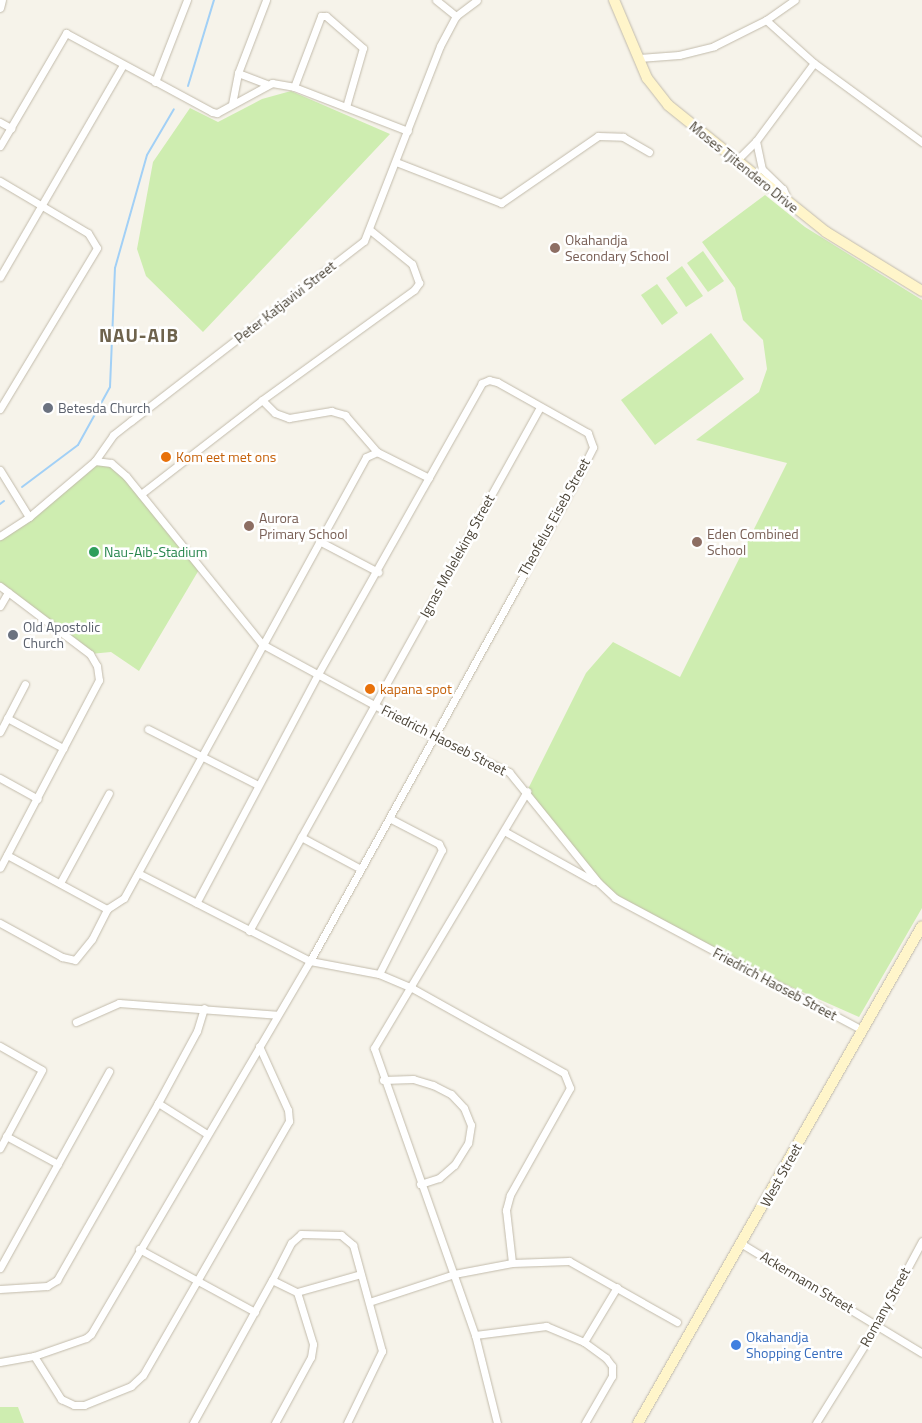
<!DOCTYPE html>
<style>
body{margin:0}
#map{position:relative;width:922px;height:1423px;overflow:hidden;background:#f6f3ea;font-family:"Titillium Web",sans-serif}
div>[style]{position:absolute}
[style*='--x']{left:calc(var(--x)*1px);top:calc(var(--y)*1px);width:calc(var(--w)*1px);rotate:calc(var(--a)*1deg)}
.green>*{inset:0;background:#ceedb0}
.stream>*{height:2px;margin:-1px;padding:0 1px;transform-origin:1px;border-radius:1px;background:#a2d0f6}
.roads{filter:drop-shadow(0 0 1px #c2bbab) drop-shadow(0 0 1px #c2bbab)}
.street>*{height:7px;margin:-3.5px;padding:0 3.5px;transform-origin:3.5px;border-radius:3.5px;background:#fff}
.secondary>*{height:10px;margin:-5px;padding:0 5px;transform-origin:5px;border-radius:5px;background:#fff5ca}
.dots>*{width:14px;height:14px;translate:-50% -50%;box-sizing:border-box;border:2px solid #fff;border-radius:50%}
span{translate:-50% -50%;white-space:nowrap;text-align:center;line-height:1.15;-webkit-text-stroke:5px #fff;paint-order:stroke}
.street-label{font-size:14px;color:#4b4437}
.education-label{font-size:14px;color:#785e54}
.left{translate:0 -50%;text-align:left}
.worship-label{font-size:14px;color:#5b616d}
.food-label{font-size:14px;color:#c56008}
.leisure-label{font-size:14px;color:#27864d}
.shop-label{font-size:14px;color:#366cbe}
.district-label{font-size:19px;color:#6e634d;font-weight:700;letter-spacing:1px}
</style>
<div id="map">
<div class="green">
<i style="clip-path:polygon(291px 91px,390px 134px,203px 332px,146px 276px,137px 249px,153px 162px,190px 108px,218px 122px,262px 99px)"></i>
<i style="clip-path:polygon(765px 195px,805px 227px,922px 300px,922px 908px,859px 1017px,728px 959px,615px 898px,527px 791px,586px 673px,613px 642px,680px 677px,787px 463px,696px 440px,759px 392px,767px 369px,763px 340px,743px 320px,735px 288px,702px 242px)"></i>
<i style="clip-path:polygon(703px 251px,724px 281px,708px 292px,687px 263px)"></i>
<i style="clip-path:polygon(682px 266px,703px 296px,686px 307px,666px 278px)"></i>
<i style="clip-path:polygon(657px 284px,678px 313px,662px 325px,641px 295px)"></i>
<i style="clip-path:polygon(711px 333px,744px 379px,655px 445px,621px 400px)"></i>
<i style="clip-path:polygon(95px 461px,111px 463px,200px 568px,139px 671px,111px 652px,90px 654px,0 586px,0 536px)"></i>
<i style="clip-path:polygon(0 1407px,18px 1407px,24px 1423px,0 1423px)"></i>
</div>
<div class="stream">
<i style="--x:188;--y:86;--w:90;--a:-73.2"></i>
<i style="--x:22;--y:487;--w:70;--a:-36.9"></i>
<i style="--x:78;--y:445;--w:66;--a:-61.1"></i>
<i style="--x:110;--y:387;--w:119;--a:-87.6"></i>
<i style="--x:115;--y:268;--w:117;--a:-74.2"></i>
<i style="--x:147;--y:155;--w:53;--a:-59.6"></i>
<i style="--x:0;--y:504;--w:5;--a:-37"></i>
</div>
<div class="roads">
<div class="street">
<i style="--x:436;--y:0;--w:26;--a:39"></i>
<i style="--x:0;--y:8;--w:8;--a:-76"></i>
<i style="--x:766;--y:20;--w:64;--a:41.9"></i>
<i style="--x:814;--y:63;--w:134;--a:36.2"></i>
<i style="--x:639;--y:58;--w:40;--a:-4.3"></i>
<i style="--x:679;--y:55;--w:36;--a:-14"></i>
<i style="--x:714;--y:46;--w:58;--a:-26.6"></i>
<i style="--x:766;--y:20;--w:35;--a:-35"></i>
<i style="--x:238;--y:73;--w:30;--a:21"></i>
<i style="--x:155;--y:82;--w:88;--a:-68.7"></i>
<i style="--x:294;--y:87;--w:76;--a:-69.2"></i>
<i style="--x:321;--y:16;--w:5;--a:0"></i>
<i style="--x:326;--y:16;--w:49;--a:40.9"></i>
<i style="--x:363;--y:48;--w:61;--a:106.1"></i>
<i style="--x:232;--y:104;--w:32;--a:-79"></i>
<i style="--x:238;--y:73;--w:78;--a:-69"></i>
<i style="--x:0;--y:122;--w:13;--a:29"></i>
<i style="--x:756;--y:141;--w:29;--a:78"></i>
<i style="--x:762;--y:169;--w:29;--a:44"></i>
<i style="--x:783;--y:189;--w:12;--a:66"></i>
<i style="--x:0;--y:146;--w:131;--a:-59.7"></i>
<i style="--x:66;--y:33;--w:166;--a:28.4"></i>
<i style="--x:212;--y:112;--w:5;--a:11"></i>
<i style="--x:217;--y:113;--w:63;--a:-28.6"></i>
<i style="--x:272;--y:83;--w:22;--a:10"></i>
<i style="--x:294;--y:87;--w:122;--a:21.1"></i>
<i style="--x:736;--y:161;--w:28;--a:-45"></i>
<i style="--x:756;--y:141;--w:97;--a:-53.4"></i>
<i style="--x:396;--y:162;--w:113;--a:21.3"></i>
<i style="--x:501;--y:203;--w:118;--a:-34.6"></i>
<i style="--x:598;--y:136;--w:25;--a:2"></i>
<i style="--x:623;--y:137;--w:30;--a:30"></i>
<i style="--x:0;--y:181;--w:102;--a:30.6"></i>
<i style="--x:88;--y:233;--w:17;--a:59"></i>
<i style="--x:97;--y:248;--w:188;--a:121.1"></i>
<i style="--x:0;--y:277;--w:245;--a:-59.9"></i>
<i style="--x:262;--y:400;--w:18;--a:45"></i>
<i style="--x:275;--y:413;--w:15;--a:20"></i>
<i style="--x:289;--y:418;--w:43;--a:-9.5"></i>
<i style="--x:331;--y:411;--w:15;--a:16"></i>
<i style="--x:345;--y:415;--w:49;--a:49.1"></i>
<i style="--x:95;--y:461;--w:16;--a:7"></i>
<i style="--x:111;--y:463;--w:20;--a:41"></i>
<i style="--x:126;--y:476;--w:216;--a:51"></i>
<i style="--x:262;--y:644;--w:195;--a:28.5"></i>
<i style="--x:433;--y:737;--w:84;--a:24.7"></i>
<i style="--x:509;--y:772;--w:143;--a:51"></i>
<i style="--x:599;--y:883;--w:22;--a:43"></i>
<i style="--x:615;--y:898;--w:280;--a:28.1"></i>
<i style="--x:0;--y:470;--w:55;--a:58.3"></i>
<i style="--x:141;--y:494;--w:153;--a:-37.8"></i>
<i style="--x:262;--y:400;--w:188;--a:-35.9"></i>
<i style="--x:414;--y:290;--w:9;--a:-54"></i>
<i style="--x:419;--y:283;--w:20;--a:-110"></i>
<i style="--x:412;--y:264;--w:54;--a:-141"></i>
<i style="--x:0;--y:536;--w:35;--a:-33"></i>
<i style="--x:29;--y:517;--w:87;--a:-40.3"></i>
<i style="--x:95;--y:461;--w:32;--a:-55"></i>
<i style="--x:113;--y:435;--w:23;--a:-38"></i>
<i style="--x:131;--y:421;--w:294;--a:-37.7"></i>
<i style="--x:364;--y:241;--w:209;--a:-68.7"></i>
<i style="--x:440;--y:46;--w:34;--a:-62"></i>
<i style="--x:456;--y:16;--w:26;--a:-37"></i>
<i style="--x:319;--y:541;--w:67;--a:27.7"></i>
<i style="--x:0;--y:586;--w:113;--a:37.1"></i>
<i style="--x:90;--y:654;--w:14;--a:60"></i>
<i style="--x:97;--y:666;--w:14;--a:82"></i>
<i style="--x:99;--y:680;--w:212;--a:117.8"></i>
<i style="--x:0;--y:606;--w:16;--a:-60"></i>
<i style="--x:7;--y:718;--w:64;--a:28.2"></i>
<i style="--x:148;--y:729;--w:123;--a:27"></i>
<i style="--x:0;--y:732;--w:54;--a:-62.5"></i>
<i style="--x:0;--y:778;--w:43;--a:28.9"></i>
<i style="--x:504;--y:831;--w:103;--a:29.1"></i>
<i style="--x:301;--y:837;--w:66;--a:28.1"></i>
<i style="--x:7;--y:855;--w:114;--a:28.4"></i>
<i style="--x:138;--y:873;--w:193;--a:27.1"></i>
<i style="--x:310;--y:961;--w:70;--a:10.7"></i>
<i style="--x:379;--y:974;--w:36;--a:23"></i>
<i style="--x:412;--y:988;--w:174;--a:29.2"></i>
<i style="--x:564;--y:1073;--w:16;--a:68"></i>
<i style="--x:570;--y:1088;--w:123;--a:119.3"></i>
<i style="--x:510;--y:1195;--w:16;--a:105"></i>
<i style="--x:506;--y:1210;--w:53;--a:83.5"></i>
<i style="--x:60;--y:883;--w:102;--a:-61.4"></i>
<i style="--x:0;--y:923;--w:71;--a:28.7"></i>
<i style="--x:62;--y:957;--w:13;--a:13"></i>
<i style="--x:75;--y:960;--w:27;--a:-51"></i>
<i style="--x:92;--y:939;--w:34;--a:-63"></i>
<i style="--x:107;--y:909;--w:20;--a:-33"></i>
<i style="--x:124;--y:898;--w:503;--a:-61.24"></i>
<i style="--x:366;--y:457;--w:12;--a:-24"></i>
<i style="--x:377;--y:452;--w:58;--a:26.6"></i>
<i style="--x:249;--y:931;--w:599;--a:-60.95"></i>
<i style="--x:379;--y:974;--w:139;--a:-63.1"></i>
<i style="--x:442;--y:850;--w:7;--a:-117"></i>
<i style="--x:439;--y:844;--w:56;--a:-152.5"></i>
<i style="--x:76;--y:1022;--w:47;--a:-23.8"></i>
<i style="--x:119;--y:1003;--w:158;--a:4.3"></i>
<i style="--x:0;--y:1046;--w:48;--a:29.7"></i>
<i style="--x:42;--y:1070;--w:89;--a:118.3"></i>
<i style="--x:383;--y:1080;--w:30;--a:-2"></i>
<i style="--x:413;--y:1079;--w:21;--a:17"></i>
<i style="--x:433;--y:1085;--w:20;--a:27"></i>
<i style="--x:451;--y:1094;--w:19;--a:47"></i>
<i style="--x:464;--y:1108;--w:18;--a:68"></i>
<i style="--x:471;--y:1125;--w:18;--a:99"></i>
<i style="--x:468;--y:1143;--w:26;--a:122"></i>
<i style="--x:454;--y:1165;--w:20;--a:139"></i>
<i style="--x:439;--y:1178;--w:20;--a:162"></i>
<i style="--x:158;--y:1103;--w:58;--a:32.3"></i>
<i style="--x:6;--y:1136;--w:59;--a:28.3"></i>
<i style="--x:742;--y:1244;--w:210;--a:31.2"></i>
<i style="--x:139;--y:1249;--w:132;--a:28.5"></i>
<i style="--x:0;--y:1268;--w:225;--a:-61"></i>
<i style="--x:272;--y:1280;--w:42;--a:-62.8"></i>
<i style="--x:291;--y:1243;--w:13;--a:-42"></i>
<i style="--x:301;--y:1234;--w:40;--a:1.4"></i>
<i style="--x:341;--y:1235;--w:16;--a:40"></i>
<i style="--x:353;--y:1245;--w:110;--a:74.7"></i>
<i style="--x:382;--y:1351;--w:80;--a:115.9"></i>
<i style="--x:0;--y:1289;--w:47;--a:-3.7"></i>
<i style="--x:47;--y:1286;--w:12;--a:-31"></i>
<i style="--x:57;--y:1280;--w:204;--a:-60.3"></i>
<i style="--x:158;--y:1103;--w:82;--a:-61.6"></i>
<i style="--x:197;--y:1031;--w:24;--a:-73"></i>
<i style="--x:369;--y:1302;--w:89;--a:-18.2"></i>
<i style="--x:454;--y:1274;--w:59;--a:-10.7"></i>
<i style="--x:512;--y:1263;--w:57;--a:-2"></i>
<i style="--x:569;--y:1261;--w:124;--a:29.5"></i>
<i style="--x:475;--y:1335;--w:72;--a:-7.2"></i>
<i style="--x:546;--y:1326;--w:41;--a:22.8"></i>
<i style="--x:584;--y:1342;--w:27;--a:36"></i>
<i style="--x:606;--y:1358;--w:10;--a:53"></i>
<i style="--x:612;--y:1366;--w:10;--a:90"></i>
<i style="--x:612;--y:1376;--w:54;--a:119.9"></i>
<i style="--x:584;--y:1342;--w:64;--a:-59"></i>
<i style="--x:34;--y:1356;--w:51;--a:57.9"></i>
<i style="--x:61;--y:1399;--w:14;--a:25"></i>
<i style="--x:74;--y:1405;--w:10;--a:0"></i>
<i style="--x:84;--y:1405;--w:51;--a:-22"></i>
<i style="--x:131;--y:1386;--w:16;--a:-43"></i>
<i style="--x:143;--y:1375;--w:293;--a:-60.1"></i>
<i style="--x:289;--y:1121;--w:11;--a:-95"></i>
<i style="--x:288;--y:1110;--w:70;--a:-114.4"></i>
<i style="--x:0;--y:1362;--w:35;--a:-10"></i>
<i style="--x:34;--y:1356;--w:55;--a:-19.1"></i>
<i style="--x:86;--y:1338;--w:6;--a:-39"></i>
<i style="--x:91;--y:1334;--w:433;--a:-59.6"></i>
<i style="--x:310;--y:961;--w:555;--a:-61.04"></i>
<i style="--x:579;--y:475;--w:31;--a:-63"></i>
<i style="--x:593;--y:447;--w:15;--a:-110"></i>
<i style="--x:588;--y:433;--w:104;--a:-150.7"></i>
<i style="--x:497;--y:382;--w:8;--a:-166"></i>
<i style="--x:489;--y:380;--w:8;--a:157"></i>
<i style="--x:482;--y:383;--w:334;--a:119.4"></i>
<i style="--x:318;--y:674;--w:259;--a:118"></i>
<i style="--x:193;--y:1423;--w:163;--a:-61.1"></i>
<i style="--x:272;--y:1280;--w:28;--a:26"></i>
<i style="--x:297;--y:1292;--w:66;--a:-15.7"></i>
<i style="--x:275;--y:1423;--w:75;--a:-61.4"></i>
<i style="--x:311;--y:1357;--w:13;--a:-81"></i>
<i style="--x:313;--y:1344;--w:54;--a:-107.1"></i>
<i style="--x:497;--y:1423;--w:91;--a:-104"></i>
<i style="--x:475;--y:1335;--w:304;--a:-109.4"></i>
<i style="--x:374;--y:1048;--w:299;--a:-59.2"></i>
<i style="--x:816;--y:1423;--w:115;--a:-58.1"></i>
<i style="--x:877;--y:1325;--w:95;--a:-61.8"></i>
</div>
<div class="secondary">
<i style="--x:614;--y:0;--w:85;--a:67.1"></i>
<i style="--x:647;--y:78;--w:34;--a:52"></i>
<i style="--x:668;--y:105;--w:203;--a:38.8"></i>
<i style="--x:826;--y:232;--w:113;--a:31.6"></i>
<i style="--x:638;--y:1423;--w:572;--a:-60.26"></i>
</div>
</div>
<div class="dots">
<i style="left:555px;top:248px;background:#8d6e63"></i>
<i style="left:48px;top:408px;background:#6b7280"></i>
<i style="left:166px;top:457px;background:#e8710a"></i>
<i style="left:249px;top:526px;background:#8d6e63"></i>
<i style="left:697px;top:542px;background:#8d6e63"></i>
<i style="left:94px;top:552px;background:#2e9e5b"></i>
<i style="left:13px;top:635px;background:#6b7280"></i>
<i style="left:370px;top:689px;background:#e8710a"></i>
<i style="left:736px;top:1345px;background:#3f7fe0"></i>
</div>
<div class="street-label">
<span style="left:744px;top:167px;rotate:39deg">Moses Tjitendero Drive</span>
<span style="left:285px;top:302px;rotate:-38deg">Peter Katjavivi Street</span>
<span style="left:554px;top:517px;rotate:-61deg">Theofelus Eiseb Street</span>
<span style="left:457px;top:556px;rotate:-61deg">Ignas Moleleking Street</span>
<span style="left:444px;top:740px;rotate:27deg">Friedrich Haoseb Street</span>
<span style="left:775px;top:984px;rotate:28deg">Friedrich Haoseb Street</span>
<span style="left:781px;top:1175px;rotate:-61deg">West Street</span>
<span style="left:807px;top:1282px;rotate:31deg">Ackermann Street</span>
<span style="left:885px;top:1307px;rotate:-61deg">Romany Street</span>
</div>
<div class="education-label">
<span class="left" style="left:565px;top:248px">Okahandja<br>Secondary School</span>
<span class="left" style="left:259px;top:526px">Aurora<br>Primary School</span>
<span class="left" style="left:707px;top:542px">Eden Combined<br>School</span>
</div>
<div class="worship-label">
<span class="left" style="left:58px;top:408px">Betesda Church</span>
<span class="left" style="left:23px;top:635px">Old Apostolic<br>Church</span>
</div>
<div class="food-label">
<span class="left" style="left:176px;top:457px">Kom eet met ons</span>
<span class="left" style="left:380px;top:689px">kapana spot</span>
</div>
<div class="leisure-label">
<span class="left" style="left:104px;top:552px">Nau-Aib-Stadium</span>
</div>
<div class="shop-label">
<span class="left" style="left:746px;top:1345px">Okahandja<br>Shopping Centre</span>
</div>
<div class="district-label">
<span style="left:139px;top:335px">NAU-AIB</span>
</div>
</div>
